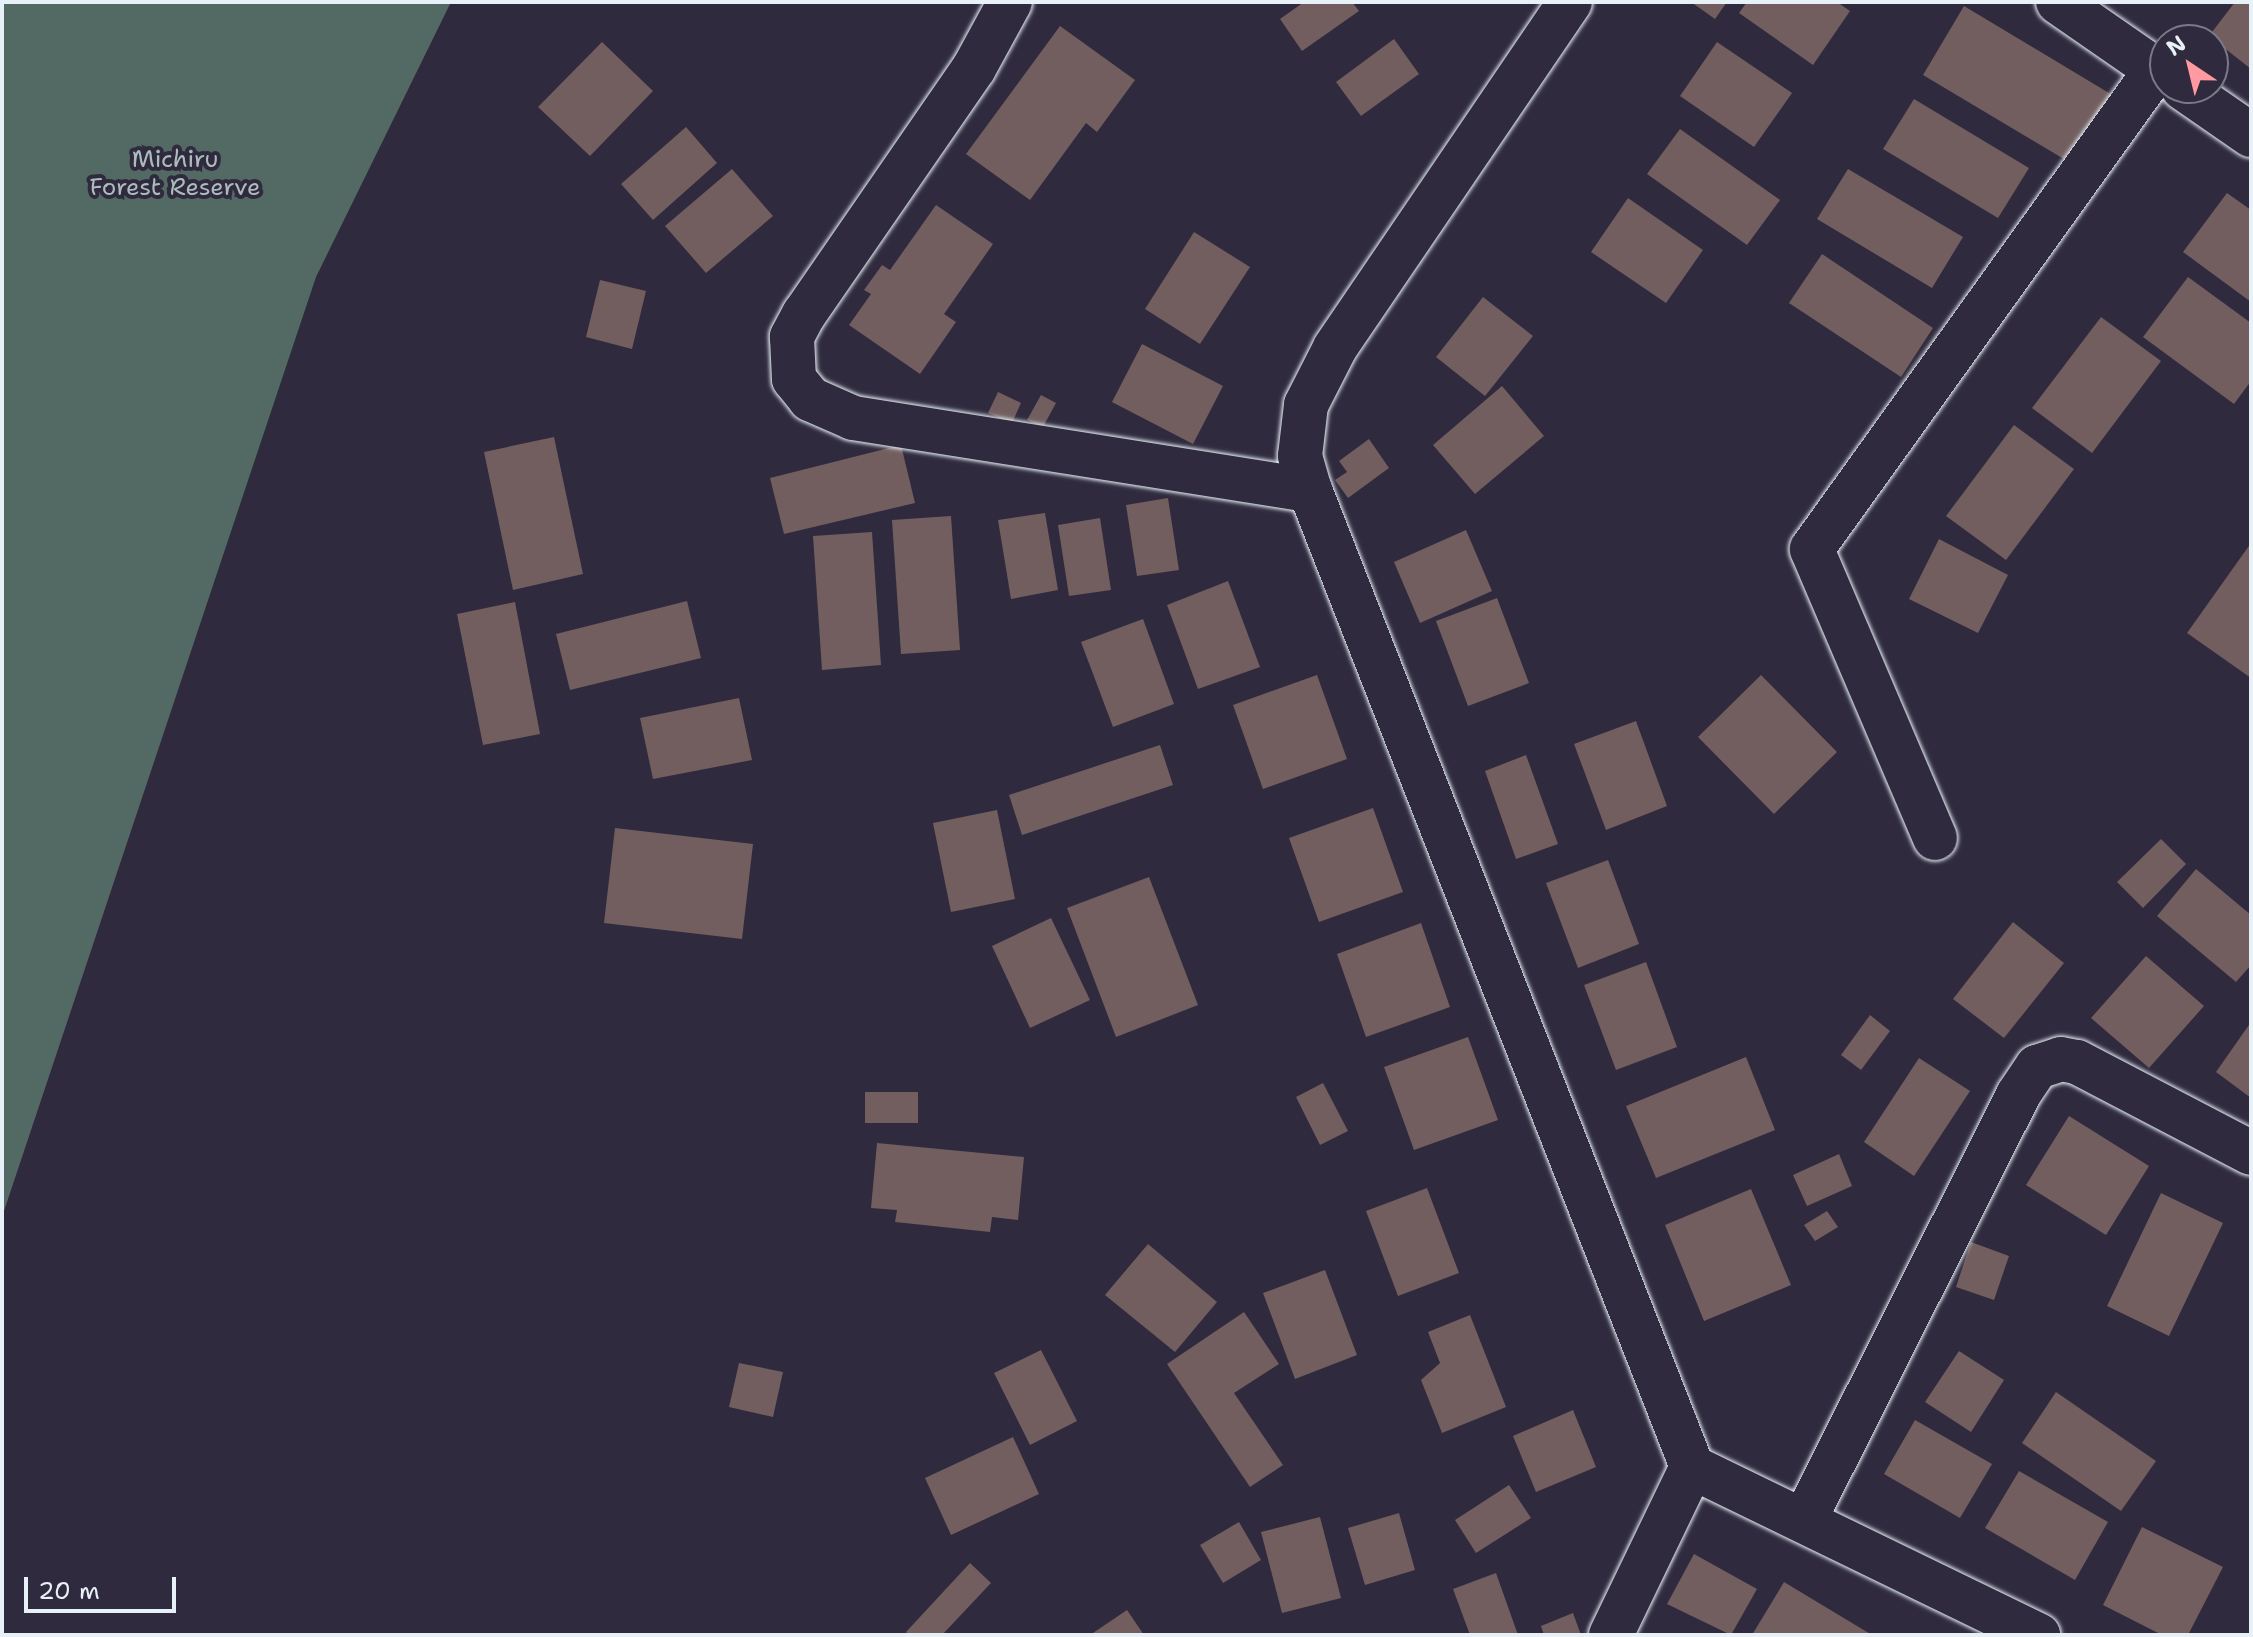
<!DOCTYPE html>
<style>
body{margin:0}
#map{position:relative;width:2253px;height:1637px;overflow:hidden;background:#2f2a3d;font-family:"Shantell Sans",sans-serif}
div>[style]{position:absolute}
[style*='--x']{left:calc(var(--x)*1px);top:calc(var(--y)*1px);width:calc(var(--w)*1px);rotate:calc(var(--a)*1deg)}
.green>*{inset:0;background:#536964}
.building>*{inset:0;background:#725e5f}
.roads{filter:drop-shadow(0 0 2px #e8f1f8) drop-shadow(0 0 2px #e8f1f8)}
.street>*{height:44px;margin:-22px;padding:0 22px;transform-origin:22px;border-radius:22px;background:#2f2a3d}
span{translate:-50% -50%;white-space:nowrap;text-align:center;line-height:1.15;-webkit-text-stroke:8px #2f2a3d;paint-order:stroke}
.park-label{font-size:24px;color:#acbbbd}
.frame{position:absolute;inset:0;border:4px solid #e8f1f8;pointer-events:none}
.north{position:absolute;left:2149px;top:24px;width:80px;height:80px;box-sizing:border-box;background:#2f2a3d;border:2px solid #797a88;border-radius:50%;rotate:325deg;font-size:22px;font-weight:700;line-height:32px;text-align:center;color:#e8f1f8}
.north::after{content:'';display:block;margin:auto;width:28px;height:36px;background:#ff9aa2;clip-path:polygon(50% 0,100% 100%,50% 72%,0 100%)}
.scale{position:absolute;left:24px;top:1577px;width:152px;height:36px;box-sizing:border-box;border:4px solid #e8f1f8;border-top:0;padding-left:10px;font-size:24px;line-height:28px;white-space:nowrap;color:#e8f1f8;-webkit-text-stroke:6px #2f2a3d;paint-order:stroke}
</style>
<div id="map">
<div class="green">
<i style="clip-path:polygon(2px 2px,451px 2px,316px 277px,2px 1217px)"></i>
</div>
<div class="building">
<i style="clip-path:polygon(1304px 2px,1352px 2px,1359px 11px,1302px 51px,1280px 19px)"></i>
<i style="clip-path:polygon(1691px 2px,1727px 2px,1715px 19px)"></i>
<i style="clip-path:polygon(1747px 2px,1837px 2px,1850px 11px,1813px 65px,1739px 13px)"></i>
<i style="clip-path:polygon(2235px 2px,2251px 2px,2251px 69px,2209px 36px)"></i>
<i style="clip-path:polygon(1964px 6px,2119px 99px,2079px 168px,1923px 75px)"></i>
<i style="clip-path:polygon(1060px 26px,1135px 80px,1097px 132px,1086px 123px,1030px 200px,966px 154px)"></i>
<i style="clip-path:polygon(1394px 39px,1419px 74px,1361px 116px,1336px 82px)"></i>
<i style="clip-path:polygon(602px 42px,653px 91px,590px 156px,538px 107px)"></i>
<i style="clip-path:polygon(1717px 42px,1792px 93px,1754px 147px,1680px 96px)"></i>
<i style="clip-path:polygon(1914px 99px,2029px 168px,1998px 218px,1883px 149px)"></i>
<i style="clip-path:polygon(686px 127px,717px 163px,653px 220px,621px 184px)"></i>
<i style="clip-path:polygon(1680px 129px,1780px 200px,1747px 245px,1647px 174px)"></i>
<i style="clip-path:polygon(732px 169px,773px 216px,706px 273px,665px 226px)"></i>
<i style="clip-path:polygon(1848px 169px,1963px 237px,1932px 288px,1817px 219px)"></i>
<i style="clip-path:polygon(2227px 193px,2251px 210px,2251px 302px,2183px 252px)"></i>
<i style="clip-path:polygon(1628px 198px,1703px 250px,1666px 303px,1591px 252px)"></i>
<i style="clip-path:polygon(936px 205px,993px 244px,944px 314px,956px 322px,920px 374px,849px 325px,871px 294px,864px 290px,882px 265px,890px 270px)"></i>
<i style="clip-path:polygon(1194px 232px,1250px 267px,1200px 344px,1145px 309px)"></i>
<i style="clip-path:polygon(1822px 254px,1933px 328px,1901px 377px,1789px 303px)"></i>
<i style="clip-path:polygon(2188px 277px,2251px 323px,2251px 381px,2234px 404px,2143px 337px)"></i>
<i style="clip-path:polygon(600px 280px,646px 291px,632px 349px,586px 337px)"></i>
<i style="clip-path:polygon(1483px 297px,1533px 336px,1485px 396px,1436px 357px)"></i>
<i style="clip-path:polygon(2101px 317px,2161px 361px,2092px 453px,2032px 408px)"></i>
<i style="clip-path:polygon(1142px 344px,1223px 386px,1193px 444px,1112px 402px)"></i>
<i style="clip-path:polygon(1502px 386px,1544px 436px,1475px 494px,1433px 445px)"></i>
<i style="clip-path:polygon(998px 392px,1021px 403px,1012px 423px,988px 413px)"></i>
<i style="clip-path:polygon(1041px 395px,1056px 403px,1043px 427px,1027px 420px)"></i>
<i style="clip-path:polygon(2014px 425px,2074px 469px,2006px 560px,1946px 516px)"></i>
<i style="clip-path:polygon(554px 437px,583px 574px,513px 590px,484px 452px)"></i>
<i style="clip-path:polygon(1369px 439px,1389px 468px,1348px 498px,1335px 480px,1347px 472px,1339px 461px)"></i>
<i style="clip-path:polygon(901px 445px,915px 503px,784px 534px,770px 478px)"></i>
<i style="clip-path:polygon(1168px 498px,1179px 570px,1137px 576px,1126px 505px)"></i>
<i style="clip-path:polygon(1045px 513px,1058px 590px,1011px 599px,998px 520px)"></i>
<i style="clip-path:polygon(951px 516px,960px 650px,901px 654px,892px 520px)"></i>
<i style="clip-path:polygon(1100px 518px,1111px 590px,1069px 596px,1058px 525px)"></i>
<i style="clip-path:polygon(1466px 530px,1492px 591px,1420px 623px,1394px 562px)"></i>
<i style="clip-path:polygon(872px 532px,881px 665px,822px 670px,813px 536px)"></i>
<i style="clip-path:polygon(1939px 539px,2008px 575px,1978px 633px,1909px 599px)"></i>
<i style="clip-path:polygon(2251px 543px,2251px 678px,2187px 633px)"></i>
<i style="clip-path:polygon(1228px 581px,1260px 667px,1198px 689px,1167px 605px)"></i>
<i style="clip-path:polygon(1497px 598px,1529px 683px,1468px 706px,1436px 621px)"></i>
<i style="clip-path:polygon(687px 601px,701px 658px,570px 690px,556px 634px)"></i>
<i style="clip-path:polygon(515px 602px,540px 734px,483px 745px,457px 614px)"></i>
<i style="clip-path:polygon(1143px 619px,1174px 704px,1113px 727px,1081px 642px)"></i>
<i style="clip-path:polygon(1317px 675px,1347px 759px,1263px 789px,1233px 705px)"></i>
<i style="clip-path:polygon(1761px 675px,1837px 752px,1774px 814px,1698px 737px)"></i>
<i style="clip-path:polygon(739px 698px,752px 760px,653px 779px,640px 718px)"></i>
<i style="clip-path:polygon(1636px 721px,1667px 806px,1606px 830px,1574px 744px)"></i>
<i style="clip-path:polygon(1160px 745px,1173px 785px,1022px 835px,1009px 795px)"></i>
<i style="clip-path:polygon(1526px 755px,1558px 844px,1516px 859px,1485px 771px)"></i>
<i style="clip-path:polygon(1373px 808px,1403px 892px,1319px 922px,1289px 838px)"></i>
<i style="clip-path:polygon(997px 810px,1015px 899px,951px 912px,933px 823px)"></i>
<i style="clip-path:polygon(615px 828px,753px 844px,742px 939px,604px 923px)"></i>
<i style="clip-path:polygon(2161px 839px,2186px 864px,2143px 908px,2117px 882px)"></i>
<i style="clip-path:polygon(1608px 860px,1639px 944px,1578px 968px,1546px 883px)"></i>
<i style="clip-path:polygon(2196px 869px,2251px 915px,2251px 965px,2236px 982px,2157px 916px)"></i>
<i style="clip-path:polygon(1149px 877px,1198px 1005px,1116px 1037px,1067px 908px)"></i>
<i style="clip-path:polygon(1051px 918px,1090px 1000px,1030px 1028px,992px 946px)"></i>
<i style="clip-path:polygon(2013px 922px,2064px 963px,2004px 1038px,1953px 999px)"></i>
<i style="clip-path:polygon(1421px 923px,1450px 1007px,1366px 1037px,1337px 954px)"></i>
<i style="clip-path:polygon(2146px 956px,2204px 1006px,2149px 1068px,2091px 1018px)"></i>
<i style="clip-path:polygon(1646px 962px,1677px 1047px,1616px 1070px,1584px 985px)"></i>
<i style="clip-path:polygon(1870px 1015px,1890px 1031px,1861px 1070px,1841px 1055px)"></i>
<i style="clip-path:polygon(2251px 1022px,2251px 1098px,2216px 1072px)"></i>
<i style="clip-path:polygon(1468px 1037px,1498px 1120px,1414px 1150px,1384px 1067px)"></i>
<i style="clip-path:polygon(1746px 1057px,1775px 1130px,1656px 1178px,1626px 1106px)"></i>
<i style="clip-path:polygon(1919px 1058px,1970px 1091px,1914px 1176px,1864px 1142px)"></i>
<i style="clip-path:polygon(1323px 1083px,1348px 1131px,1320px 1145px,1296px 1097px)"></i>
<i style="clip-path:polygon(865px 1092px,918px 1092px,918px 1123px,865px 1123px)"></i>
<i style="clip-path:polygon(2069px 1116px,2149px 1166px,2106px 1235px,2026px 1185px)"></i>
<i style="clip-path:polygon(877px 1143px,1024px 1157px,1018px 1220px,992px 1217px,990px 1232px,895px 1222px,897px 1210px,871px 1208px)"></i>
<i style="clip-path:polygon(1839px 1154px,1852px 1186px,1807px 1206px,1793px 1175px)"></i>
<i style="clip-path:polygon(1427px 1188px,1459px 1273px,1398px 1296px,1366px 1211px)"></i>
<i style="clip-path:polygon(1751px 1189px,1791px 1285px,1704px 1321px,1665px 1225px)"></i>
<i style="clip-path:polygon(2161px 1193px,2223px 1223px,2169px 1336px,2107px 1306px)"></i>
<i style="clip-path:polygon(1827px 1211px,1838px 1227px,1815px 1241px,1804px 1225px)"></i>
<i style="clip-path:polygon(1971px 1242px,2009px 1256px,1994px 1300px,1956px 1287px)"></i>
<i style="clip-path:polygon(1148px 1244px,1217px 1302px,1175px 1352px,1105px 1295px)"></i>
<i style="clip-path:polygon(1325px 1270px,1357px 1355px,1295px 1379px,1263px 1293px)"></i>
<i style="clip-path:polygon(1244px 1312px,1279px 1364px,1234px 1393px,1283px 1465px,1250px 1487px,1167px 1364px)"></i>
<i style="clip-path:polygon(1470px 1315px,1506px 1407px,1442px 1433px,1421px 1380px,1440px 1363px,1428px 1332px)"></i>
<i style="clip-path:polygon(1041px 1350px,1077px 1421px,1030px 1445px,994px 1373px)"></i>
<i style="clip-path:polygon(1959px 1351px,2004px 1380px,1971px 1432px,1925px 1402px)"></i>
<i style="clip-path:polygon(739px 1363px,783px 1372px,773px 1417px,729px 1407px)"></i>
<i style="clip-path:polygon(2056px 1392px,2156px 1461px,2121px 1511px,2022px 1443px)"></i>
<i style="clip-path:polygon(1573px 1410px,1596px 1467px,1536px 1492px,1513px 1436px)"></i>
<i style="clip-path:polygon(1915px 1420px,1992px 1464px,1960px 1518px,1884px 1474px)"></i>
<i style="clip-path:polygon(1013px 1437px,1039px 1494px,951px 1535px,925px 1478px)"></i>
<i style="clip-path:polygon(2019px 1471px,2108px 1522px,2075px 1580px,1985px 1528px)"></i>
<i style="clip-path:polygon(1509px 1485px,1531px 1518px,1476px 1553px,1455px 1520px)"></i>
<i style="clip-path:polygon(1399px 1513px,1415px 1570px,1365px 1585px,1348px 1528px)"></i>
<i style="clip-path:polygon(1320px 1517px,1341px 1598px,1282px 1613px,1261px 1532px)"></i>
<i style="clip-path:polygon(1239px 1522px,1261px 1560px,1223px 1583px,1200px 1545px)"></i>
<i style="clip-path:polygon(2142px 1527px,2223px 1567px,2188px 1635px,2162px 1635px,2103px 1605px)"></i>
<i style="clip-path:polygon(1694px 1554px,1757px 1589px,1731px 1635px,1667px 1604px)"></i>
<i style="clip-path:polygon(970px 1563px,991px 1583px,942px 1635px,909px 1635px,906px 1632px)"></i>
<i style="clip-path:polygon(1496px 1573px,1518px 1635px,1470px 1635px,1453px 1589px)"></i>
<i style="clip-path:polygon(1784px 1582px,1872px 1635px,1752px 1635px)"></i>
<i style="clip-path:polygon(1127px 1610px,1144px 1635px,1090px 1635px)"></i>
<i style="clip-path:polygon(1573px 1613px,1581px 1635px,1544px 1635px,1541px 1626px)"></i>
</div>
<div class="roads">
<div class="street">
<i style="--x:1010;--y:2;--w:75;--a:118.6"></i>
<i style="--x:974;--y:68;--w:299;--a:124.6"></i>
<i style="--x:804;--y:314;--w:26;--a:118"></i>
<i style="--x:792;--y:337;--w:42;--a:87.3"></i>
<i style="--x:794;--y:379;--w:26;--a:51"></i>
<i style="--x:810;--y:399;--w:47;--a:23.8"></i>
<i style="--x:853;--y:418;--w:463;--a:9"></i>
<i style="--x:1570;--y:2;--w:418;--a:124.2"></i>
<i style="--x:1335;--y:348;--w:64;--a:117"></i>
<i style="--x:1306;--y:405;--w:51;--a:96.7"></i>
<i style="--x:1300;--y:456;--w:35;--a:74"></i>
<i style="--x:1310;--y:490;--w:1049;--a:68.64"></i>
<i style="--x:1692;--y:1467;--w:385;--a:25.9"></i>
<i style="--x:2058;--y:2;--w:130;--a:34.7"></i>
<i style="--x:2183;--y:88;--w:83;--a:34.7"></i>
<i style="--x:1935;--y:838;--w:314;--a:-113.1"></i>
<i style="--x:1812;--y:549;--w:590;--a:-54.32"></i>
<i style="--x:1805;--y:1519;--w:474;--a:-63.3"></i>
<i style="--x:2018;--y:1095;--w:34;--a:-56"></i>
<i style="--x:2037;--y:1067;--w:25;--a:-18"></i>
<i style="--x:2061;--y:1059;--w:16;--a:11"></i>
<i style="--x:2077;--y:1062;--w:196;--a:27.6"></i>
<i style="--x:1611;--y:1635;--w:187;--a:-64.3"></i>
</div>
</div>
<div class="park-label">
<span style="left:175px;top:174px">Michiru<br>Forest Reserve</span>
</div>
<div class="frame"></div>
<div class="north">N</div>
<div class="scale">20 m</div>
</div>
